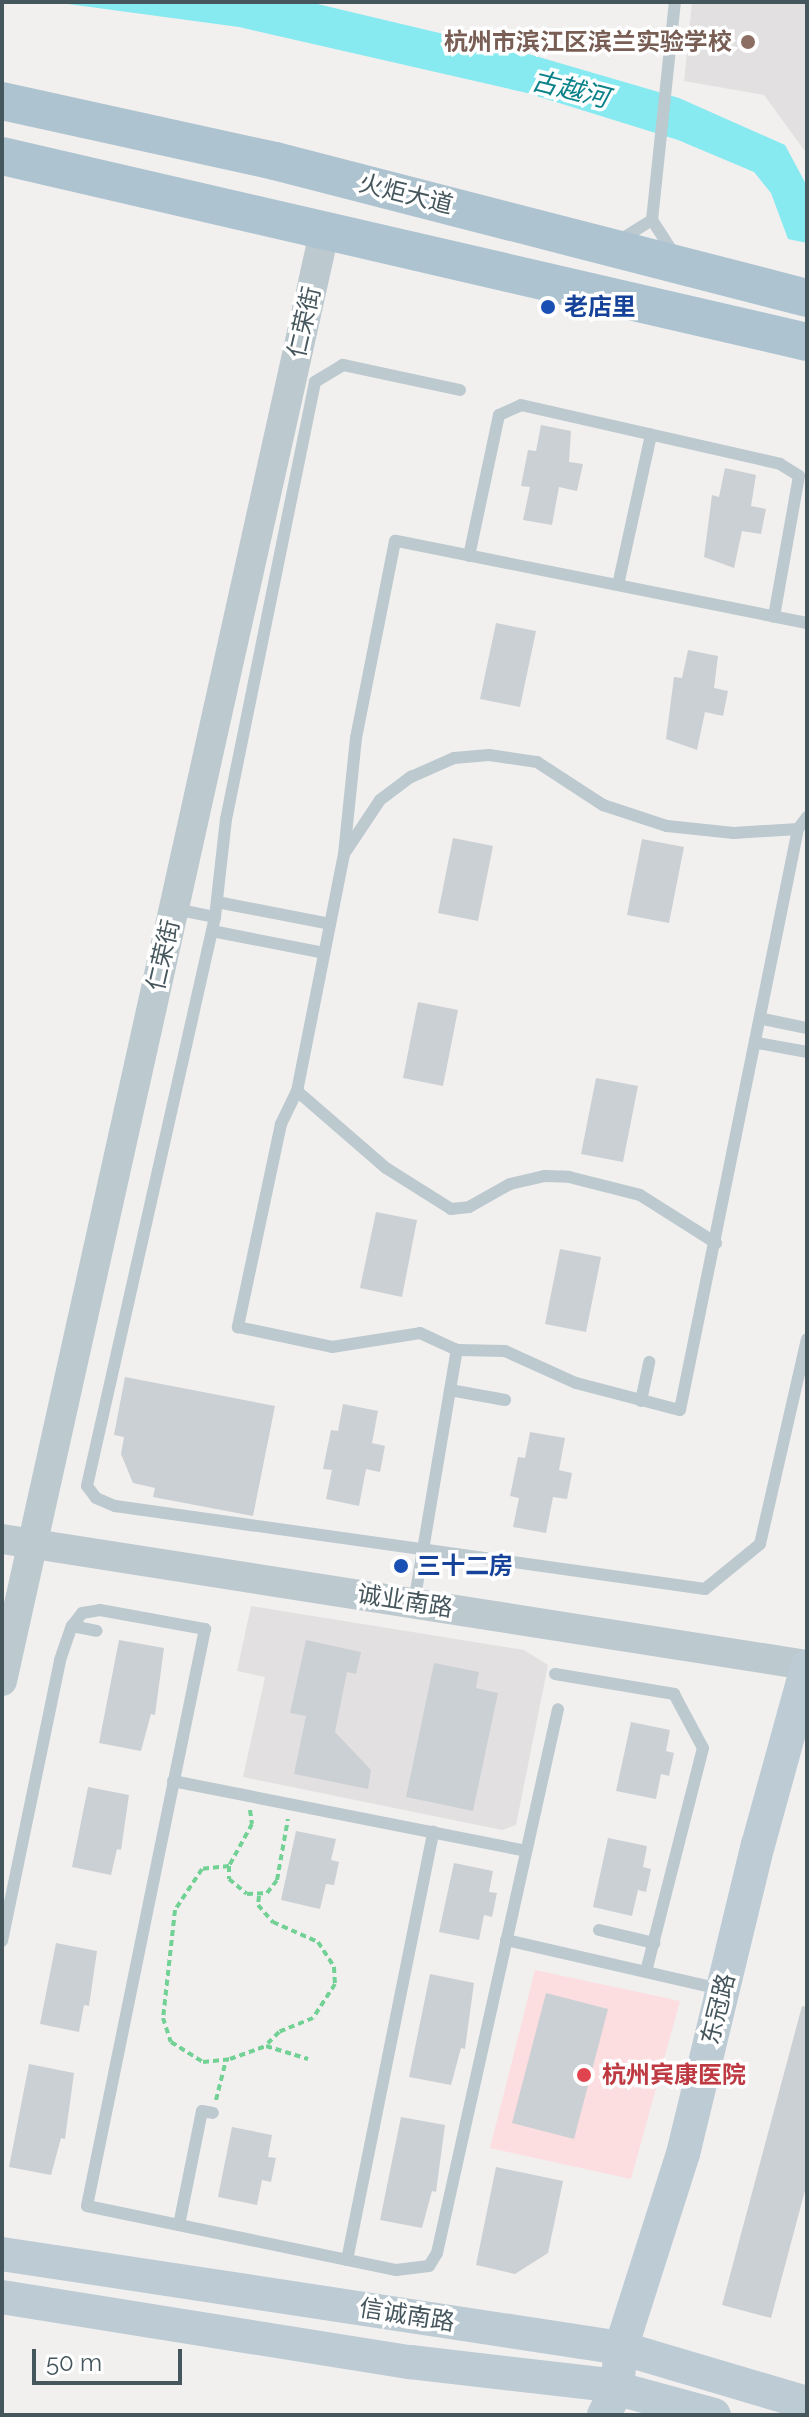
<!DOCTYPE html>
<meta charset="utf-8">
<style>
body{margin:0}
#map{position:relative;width:809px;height:2417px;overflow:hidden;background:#f2efef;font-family:Raleway,"Noto Sans SC",sans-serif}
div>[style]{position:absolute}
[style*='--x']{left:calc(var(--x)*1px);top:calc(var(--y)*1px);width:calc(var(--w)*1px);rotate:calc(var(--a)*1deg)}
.education>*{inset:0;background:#e3e0e1}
.medical>*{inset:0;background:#fcdee0}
.water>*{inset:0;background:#86eaf0}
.building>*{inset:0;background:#cbd0d4}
.path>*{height:4px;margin-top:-2px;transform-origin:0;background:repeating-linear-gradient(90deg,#72d194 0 6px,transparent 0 10px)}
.service>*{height:12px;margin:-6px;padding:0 6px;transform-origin:6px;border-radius:6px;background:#bcc9cf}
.tertiary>*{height:30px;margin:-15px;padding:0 15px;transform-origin:15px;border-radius:15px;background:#bcc9cf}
.secondary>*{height:34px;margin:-17px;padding:0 17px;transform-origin:17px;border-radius:17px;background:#bccbd4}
.primary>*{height:38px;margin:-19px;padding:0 19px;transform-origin:19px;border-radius:19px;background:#adc3cf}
.dots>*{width:22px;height:22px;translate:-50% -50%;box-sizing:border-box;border:4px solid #fff;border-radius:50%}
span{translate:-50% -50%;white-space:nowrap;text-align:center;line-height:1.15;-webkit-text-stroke:7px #fff;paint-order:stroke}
.education-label{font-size:24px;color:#785e54;font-weight:700}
.right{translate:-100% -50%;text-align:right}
.street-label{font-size:24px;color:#46565d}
.transit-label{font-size:24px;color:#164399;font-weight:700}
.left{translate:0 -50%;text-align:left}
.health-label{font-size:24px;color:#be3a42;font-weight:700}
.water-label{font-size:26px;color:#098188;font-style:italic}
.frame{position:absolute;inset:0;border:4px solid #46565d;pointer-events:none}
.scale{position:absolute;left:32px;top:2349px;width:150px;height:36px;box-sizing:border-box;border:4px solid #46565d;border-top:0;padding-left:10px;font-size:24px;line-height:28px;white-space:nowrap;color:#46565d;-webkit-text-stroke:6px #fff;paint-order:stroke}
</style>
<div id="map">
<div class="education">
<i style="clip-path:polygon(692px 2px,807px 2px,807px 154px,764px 95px,684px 81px)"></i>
<i style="clip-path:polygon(251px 1606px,524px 1650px,548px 1665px,516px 1825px,502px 1830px,243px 1777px,265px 1677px,237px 1671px)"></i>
</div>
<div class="medical">
<i style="clip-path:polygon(535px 1970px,680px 2001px,631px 2179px,490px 2148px)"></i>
</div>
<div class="water">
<i style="clip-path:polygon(53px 2px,309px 2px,532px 55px,679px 98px,785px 145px,807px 186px,807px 243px,788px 239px,771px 193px,754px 172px,678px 140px,527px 93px,239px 27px)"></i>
</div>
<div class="building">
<i style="clip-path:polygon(541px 425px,571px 431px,569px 462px,583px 464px,577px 491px,559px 487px,552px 525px,523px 520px,530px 487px,521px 486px,528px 450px,536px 451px)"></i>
<i style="clip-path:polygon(725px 468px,756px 475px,751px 506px,766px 509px,761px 534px,742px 531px,734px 568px,704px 557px,712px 495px,719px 497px)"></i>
<i style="clip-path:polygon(496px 623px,536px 631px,520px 707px,480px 699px)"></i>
<i style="clip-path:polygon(688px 650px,718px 656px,714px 688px,728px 691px,723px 716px,705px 712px,697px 750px,666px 739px,674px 677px,682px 678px)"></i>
<i style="clip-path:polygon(453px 838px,493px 846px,478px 921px,438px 913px)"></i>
<i style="clip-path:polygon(642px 839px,684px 847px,669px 923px,627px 915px)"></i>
<i style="clip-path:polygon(418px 1002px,458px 1010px,443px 1086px,403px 1078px)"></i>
<i style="clip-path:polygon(596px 1078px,638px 1086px,623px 1162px,581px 1154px)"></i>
<i style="clip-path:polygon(376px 1212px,417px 1220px,402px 1297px,360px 1288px)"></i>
<i style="clip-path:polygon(560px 1249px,601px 1257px,586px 1332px,545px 1324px)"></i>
<i style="clip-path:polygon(125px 1377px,275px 1406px,253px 1516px,153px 1497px,155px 1488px,133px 1483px,121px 1454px,124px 1437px,114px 1435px)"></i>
<i style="clip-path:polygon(343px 1404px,378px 1411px,372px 1443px,385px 1446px,380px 1472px,366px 1469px,359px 1506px,326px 1499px,332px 1470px,323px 1469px,331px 1430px,338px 1431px)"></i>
<i style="clip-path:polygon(530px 1432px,565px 1438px,559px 1470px,572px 1473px,567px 1499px,553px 1497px,546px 1533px,513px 1527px,519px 1498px,510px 1496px,518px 1457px,525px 1458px)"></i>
<i style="clip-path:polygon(119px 1640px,164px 1648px,155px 1715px,151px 1714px,141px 1751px,99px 1743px)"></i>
<i style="clip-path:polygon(306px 1640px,361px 1652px,356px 1674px,347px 1672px,335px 1732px,371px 1770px,368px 1789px,294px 1774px,306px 1716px,290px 1713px)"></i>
<i style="clip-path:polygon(434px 1663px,479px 1672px,476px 1688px,498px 1693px,473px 1811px,406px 1797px)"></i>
<i style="clip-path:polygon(631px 1722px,670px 1730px,666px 1751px,674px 1753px,669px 1776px,661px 1774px,656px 1799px,616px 1791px)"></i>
<i style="clip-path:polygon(88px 1787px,129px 1795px,121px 1850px,117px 1849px,111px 1875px,72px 1867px)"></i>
<i style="clip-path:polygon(296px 1831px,336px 1839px,331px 1860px,339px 1862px,334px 1885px,326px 1884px,320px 1909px,281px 1900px)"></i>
<i style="clip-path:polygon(608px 1838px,647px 1846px,643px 1867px,651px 1869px,646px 1892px,638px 1890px,632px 1916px,593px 1907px)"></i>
<i style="clip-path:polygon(454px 1863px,493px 1871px,489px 1892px,497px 1893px,492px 1917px,484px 1915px,479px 1940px,439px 1932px)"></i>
<i style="clip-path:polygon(56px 1943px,97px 1951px,89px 2006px,84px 2005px,79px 2032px,40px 2024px)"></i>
<i style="clip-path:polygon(430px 1974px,474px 1983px,465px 2049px,461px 2048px,451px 2085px,409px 2077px)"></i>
<i style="clip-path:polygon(546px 1993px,608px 2009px,574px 2139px,512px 2123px)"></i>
<i style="clip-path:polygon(802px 2006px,807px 2007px,807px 2183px,771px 2318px,722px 2305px)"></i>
<i style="clip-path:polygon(29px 2064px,74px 2073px,65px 2139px,61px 2138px,51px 2175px,9px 2167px)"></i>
<i style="clip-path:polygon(401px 2117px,445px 2125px,436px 2192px,432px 2191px,422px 2228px,380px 2220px)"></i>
<i style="clip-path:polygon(232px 2127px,272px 2135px,268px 2157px,276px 2158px,271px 2182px,262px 2180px,257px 2205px,218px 2197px)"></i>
<i style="clip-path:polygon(496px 2167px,563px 2181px,548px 2253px,515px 2274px,476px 2265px)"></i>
</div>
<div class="path">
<i style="--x:250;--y:1810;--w:14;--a:82"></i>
<i style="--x:252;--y:1824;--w:48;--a:118.7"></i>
<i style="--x:229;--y:1866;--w:13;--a:90"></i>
<i style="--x:229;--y:1879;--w:23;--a:40"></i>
<i style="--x:247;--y:1894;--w:20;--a:-3"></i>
<i style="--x:267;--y:1893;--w:16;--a:-52"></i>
<i style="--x:277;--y:1880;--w:62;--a:-79.8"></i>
<i style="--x:229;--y:1866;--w:27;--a:174"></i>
<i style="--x:202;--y:1869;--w:49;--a:123.4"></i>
<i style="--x:175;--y:1910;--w:109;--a:96.3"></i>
<i style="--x:163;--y:2018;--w:25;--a:72"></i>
<i style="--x:171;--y:2042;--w:38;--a:32"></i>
<i style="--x:203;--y:2062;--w:27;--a:-6"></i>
<i style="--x:230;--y:2059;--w:38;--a:-20"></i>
<i style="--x:266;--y:2046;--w:44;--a:17.2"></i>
<i style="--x:259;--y:1896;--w:9;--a:96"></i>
<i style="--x:258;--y:1905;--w:23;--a:49"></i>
<i style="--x:273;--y:1922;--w:49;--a:24"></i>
<i style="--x:318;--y:1942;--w:30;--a:57"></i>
<i style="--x:334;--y:1967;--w:17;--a:87"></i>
<i style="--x:335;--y:1984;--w:40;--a:122.9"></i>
<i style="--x:313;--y:2018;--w:37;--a:158"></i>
<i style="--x:279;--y:2032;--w:18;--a:135"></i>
<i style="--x:216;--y:2100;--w:41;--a:-76"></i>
</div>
<div class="service">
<i style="--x:652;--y:220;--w:219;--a:-84"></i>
<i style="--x:652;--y:220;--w:44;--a:57"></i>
<i style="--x:615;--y:243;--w:44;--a:-31.9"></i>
<i style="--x:460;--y:390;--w:120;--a:-167.9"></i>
<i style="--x:343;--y:365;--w:33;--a:149"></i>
<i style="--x:315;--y:382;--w:446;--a:101.5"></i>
<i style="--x:226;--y:819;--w:99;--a:96.4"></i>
<i style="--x:215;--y:917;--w:583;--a:102.68"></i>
<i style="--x:87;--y:1486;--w:15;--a:53"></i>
<i style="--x:96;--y:1498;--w:21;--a:23"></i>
<i style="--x:115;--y:1506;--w:596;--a:8.01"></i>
<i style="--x:705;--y:1589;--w:71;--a:-39.3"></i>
<i style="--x:760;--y:1544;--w:210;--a:-77.1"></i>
<i style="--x:469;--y:556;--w:144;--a:-78"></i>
<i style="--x:499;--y:415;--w:24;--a:-24"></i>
<i style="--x:521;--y:405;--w:266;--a:12.8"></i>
<i style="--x:780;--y:464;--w:22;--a:32"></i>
<i style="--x:799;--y:476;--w:143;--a:100.1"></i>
<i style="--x:618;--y:585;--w:154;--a:-77.6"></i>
<i style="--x:807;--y:623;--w:420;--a:-168.7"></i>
<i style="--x:395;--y:541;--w:201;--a:101.2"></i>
<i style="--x:356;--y:738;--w:117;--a:95.9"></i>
<i style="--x:344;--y:854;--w:242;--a:101.2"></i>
<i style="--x:297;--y:1091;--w:37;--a:116"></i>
<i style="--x:281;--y:1124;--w:208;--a:102"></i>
<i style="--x:238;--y:1327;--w:96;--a:12"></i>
<i style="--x:332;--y:1347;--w:89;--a:-9"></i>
<i style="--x:420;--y:1333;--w:41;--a:24.7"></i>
<i style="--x:457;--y:1350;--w:48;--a:1.2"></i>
<i style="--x:505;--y:1351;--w:78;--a:24.3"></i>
<i style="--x:576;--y:1383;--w:107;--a:14.6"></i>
<i style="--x:680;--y:1410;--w:593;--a:-78.52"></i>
<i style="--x:798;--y:829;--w:15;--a:-53"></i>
<i style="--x:346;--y:851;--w:61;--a:-56.3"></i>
<i style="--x:380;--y:800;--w:39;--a:-37"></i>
<i style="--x:411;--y:777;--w:47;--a:-23.8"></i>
<i style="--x:454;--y:758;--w:35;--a:-5"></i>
<i style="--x:489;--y:755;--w:49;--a:8.3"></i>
<i style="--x:537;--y:762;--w:79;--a:33.1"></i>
<i style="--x:603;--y:805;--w:67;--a:18.2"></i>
<i style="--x:667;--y:826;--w:67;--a:6"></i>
<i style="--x:734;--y:833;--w:64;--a:-3.6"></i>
<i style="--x:217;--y:902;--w:115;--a:11"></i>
<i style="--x:175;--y:909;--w:41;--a:11.3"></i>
<i style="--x:212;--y:931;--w:114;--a:11.1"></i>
<i style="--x:763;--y:1019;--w:45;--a:11.6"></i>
<i style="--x:758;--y:1043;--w:50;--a:10.4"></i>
<i style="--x:297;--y:1091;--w:118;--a:40.9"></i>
<i style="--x:386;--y:1168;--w:77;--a:32.2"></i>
<i style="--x:451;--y:1209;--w:18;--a:-6"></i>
<i style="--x:469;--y:1207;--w:47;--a:-29.3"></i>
<i style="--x:510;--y:1184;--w:36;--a:-13"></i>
<i style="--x:545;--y:1176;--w:24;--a:2"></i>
<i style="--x:569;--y:1177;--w:73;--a:14.2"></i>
<i style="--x:640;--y:1195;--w:90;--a:32.3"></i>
<i style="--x:450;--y:1390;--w:56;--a:10.3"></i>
<i style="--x:641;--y:1401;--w:40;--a:-78"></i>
<i style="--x:414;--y:1603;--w:257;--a:-80.4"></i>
<i style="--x:72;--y:1626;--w:25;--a:11"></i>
<i style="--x:555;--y:1674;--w:121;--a:9.5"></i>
<i style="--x:674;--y:1694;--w:61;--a:61.8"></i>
<i style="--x:703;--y:1748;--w:231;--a:104.3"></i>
<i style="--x:173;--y:1781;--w:360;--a:11.2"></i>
<i style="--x:599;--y:1930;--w:57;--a:13.3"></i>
<i style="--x:506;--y:1940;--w:220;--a:12.9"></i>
<i style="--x:2;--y:1941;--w:287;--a:-78.3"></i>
<i style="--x:60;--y:1660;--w:36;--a:-71"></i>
<i style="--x:72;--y:1626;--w:16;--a:-52"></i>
<i style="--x:82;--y:1613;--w:18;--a:-9"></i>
<i style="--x:100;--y:1610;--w:107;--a:10.3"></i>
<i style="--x:205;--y:1629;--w:589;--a:101.56"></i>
<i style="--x:87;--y:2206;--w:316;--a:11.7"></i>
<i style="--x:396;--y:2270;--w:33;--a:-7"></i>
<i style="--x:429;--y:2266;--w:15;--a:-58"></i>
<i style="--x:437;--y:2253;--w:557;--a:-77.46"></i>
<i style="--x:179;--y:2225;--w:116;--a:-78.6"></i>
<i style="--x:202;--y:2111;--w:11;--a:10"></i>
<i style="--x:347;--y:2260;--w:437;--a:-78.6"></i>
</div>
<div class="tertiary">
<i style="--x:2;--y:1539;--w:815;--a:8.9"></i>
<i style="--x:2;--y:1681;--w:1487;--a:-77.46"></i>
</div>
<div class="secondary">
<i style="--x:2;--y:2254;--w:626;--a:8.63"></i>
<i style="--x:621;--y:2348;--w:194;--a:16.5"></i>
<i style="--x:2;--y:2297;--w:413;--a:9.1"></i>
<i style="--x:410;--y:2362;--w:191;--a:6.6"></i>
<i style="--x:600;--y:2384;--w:118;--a:15.2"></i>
<i style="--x:604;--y:2415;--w:30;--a:-64"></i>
<i style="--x:617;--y:2388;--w:40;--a:-84.3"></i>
<i style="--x:621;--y:2348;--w:204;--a:-72.3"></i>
<i style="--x:683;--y:2154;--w:318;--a:-76.4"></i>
<i style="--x:758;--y:1845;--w:185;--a:-74.6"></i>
</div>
<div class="primary">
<i style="--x:2;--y:101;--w:280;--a:12.4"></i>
<i style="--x:275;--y:161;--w:549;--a:14.44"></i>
<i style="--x:2;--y:156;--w:826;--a:13.01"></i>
</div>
<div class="dots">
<i style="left:748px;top:42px;background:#8d6e63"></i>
<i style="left:548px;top:307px;background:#1a4fb4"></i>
<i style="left:401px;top:1566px;background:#1a4fb4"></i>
<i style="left:584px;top:2075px;background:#e0444e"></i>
</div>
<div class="education-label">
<span class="right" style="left:732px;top:42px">杭州市滨江区滨兰实验学校</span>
</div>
<div class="street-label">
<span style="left:406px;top:194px;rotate:14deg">火炬大道</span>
<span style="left:304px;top:322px;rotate:-77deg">仁荣街</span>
<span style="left:163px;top:955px;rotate:-77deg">仁荣街</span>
<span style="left:405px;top:1601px;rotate:9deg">诚业南路</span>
<span style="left:718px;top:2009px;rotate:-76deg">东冠路</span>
<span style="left:407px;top:2315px;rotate:9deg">信诚南路</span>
</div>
<div class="transit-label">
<span class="left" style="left:564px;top:307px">老店里</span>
<span class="left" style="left:417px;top:1566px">三十二房</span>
</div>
<div class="health-label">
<span class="left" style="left:602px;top:2075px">杭州宾康医院</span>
</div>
<div class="water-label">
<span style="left:570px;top:90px;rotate:14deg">古越河</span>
</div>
<div class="frame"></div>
<div class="scale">50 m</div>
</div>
